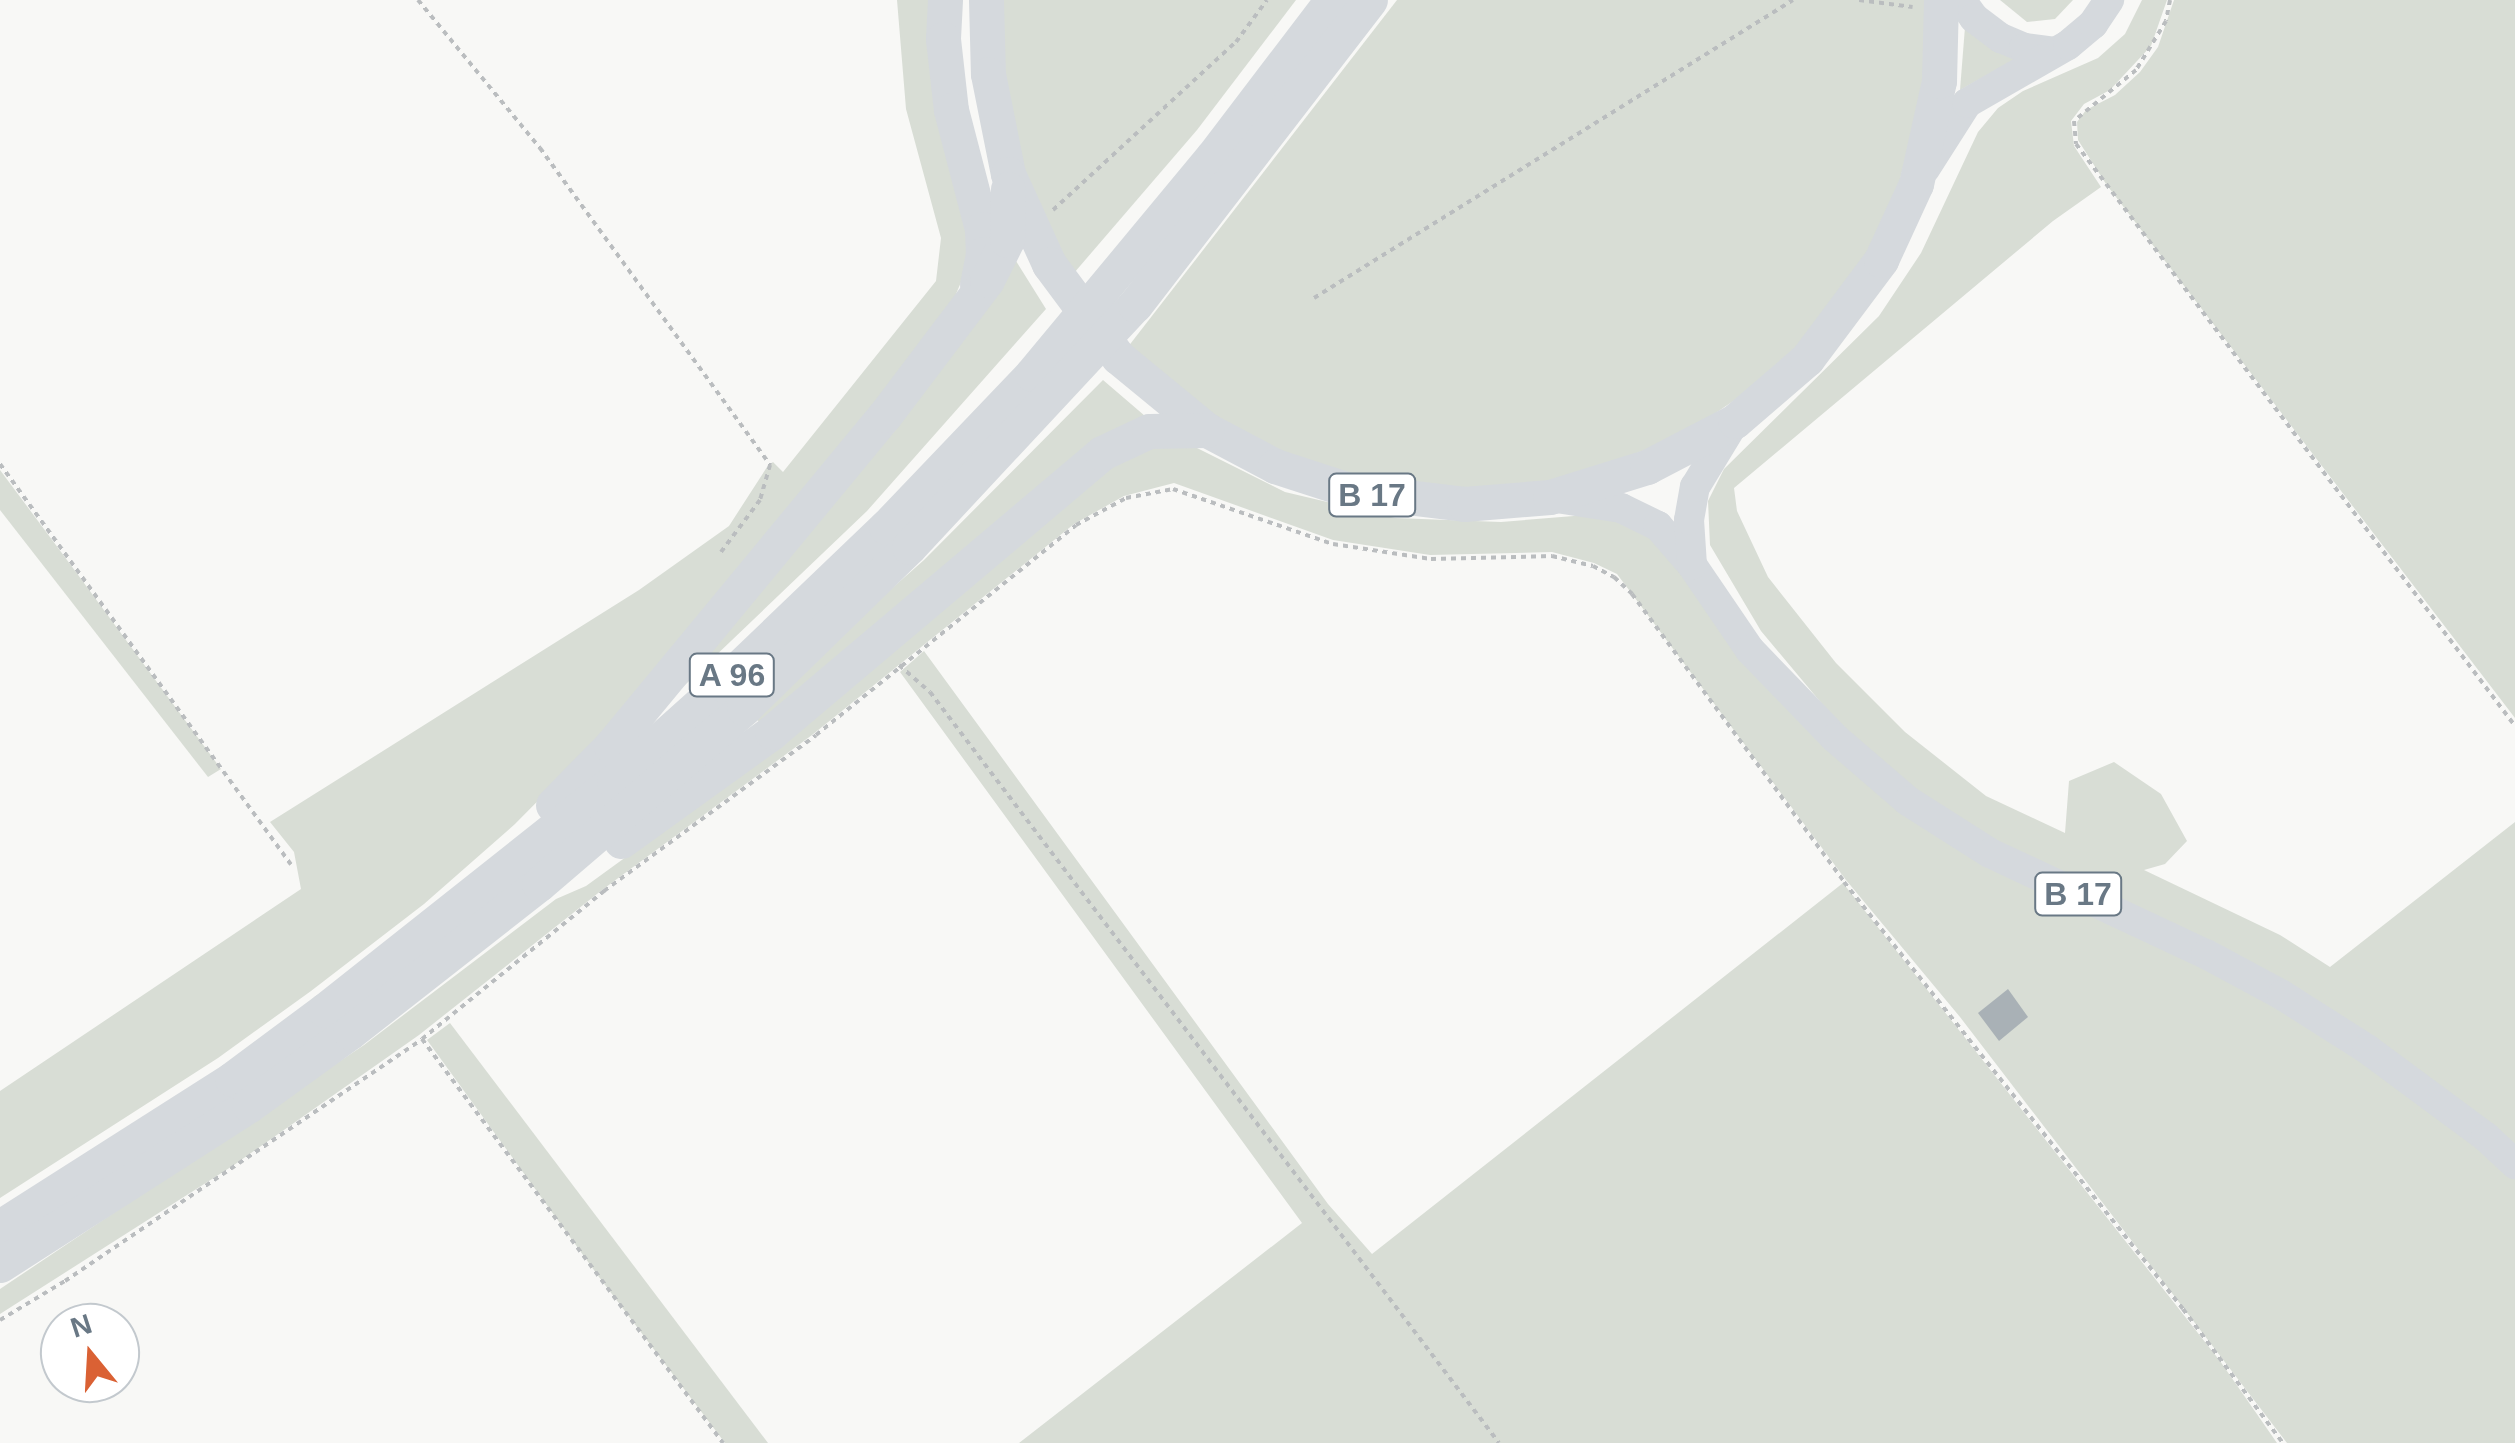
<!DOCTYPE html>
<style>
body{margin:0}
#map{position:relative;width:2515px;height:1443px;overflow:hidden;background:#f8f8f6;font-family:Helvetica,sans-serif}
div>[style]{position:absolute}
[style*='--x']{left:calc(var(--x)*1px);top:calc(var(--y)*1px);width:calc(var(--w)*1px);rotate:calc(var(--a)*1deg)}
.green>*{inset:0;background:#d8ddd5}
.building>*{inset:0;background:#a9b1b6}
.path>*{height:4px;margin-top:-2px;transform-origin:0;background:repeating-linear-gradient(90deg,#babdbf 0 5px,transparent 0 10px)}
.major>*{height:30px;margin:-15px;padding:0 15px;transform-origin:15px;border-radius:15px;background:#d5d9dd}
.highway>*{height:35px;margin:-17.5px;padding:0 17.5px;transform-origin:17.5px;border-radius:17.5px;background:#d5d9dd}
span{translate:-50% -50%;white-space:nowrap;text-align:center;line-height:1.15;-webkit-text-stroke:10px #fff;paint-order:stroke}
.shield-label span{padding:2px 8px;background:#fff;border:2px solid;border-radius:8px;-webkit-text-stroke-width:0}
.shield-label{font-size:32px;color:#697885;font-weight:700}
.north{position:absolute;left:40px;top:1303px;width:100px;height:100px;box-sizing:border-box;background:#fff;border:2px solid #c3c9ce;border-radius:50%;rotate:342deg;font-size:28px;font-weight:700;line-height:40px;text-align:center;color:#697885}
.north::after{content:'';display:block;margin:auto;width:35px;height:45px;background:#da6134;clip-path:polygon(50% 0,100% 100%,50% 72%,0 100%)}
</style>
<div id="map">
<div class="green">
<i style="clip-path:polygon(897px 0,936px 0,972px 219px,967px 268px,942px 327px,605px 733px,515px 824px,424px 904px,311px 991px,218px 1058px,0 1198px,0 1091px,301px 889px,294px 852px,270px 822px,639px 590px,729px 526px,767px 467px,773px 462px,783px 472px,936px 281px,941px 238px,906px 109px)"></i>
<i style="clip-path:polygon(998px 0,1296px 0,1197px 130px,1068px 280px,1007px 125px)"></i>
<i style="clip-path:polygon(1397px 0,1926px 0,1927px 71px,1897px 192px,1850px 291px,1770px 376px,1682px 436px,1557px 483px,1399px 491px,1248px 441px,1124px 352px)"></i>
<i style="clip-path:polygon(2000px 0,2073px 0,2055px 19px,2027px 22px)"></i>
<i style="clip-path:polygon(2142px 0,2167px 0,2151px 46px,2110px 90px,2084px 104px,2071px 121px,2074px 146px,2101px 187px,2053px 221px,1734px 488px,1737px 511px,1768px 577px,1836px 663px,1905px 732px,1986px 796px,2065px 833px,2069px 781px,2114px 762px,2161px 794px,2187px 841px,2165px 864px,2144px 870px,2280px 935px,2330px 967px,2515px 822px,2515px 1149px,1914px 792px,1843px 729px,1761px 631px,1710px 545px,1708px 501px,1724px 469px,1879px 316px,1921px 253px,1978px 132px,1998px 108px,2023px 91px,2098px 58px,2125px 34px)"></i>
<i style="clip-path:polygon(2174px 0,2515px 0,2515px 718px,2106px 184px,2078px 140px,2077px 122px,2086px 110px,2115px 95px,2140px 72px,2158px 47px)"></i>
<i style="clip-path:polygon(1965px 27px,2023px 55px,1960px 90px)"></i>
<i style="clip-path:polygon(1016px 261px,1046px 309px,867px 511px,644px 724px,725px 622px,898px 427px,999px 293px)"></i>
<i style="clip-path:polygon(1103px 380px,1152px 422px,762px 725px,751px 713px,924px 560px)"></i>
<i style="clip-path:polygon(1139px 446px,1193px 446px,1285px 492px,1395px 518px,1501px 522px,1611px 513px,1636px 520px,1827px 745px,2365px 1058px,2515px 1178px,2515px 1443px,2287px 1443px,1960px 1017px,1846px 880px,1617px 574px,1594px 563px,1552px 552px,1430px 555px,1333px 540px,1174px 483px,1124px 496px,1074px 524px,812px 735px,602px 890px,419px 1035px,234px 1165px,0 1314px,0 1289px,364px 1045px,556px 899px,586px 886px,692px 809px,1109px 466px)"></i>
<i style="clip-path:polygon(0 470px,70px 564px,221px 769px,208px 777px,0 510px)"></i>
<i style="clip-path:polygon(924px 651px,1328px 1204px,1372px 1254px,1843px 883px,2220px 1361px,2277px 1443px,1019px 1443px,1302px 1223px,900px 672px)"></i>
<i style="clip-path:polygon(450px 1023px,768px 1443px,725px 1443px,599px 1277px,427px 1040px)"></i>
</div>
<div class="building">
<i style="clip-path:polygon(2008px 989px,2028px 1017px,1999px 1041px,1978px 1013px)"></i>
</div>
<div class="path">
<i style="--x:418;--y:0;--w:192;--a:50.5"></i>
<i style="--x:540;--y:148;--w:392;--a:54"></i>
<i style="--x:770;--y:465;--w:36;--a:106"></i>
<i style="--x:760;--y:500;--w:65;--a:126.9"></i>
<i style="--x:1859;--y:0;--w:54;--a:7.4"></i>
<i style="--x:2170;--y:0;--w:21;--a:101"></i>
<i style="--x:2166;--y:21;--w:57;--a:121.5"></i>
<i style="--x:2136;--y:70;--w:80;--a:140.6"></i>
<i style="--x:2074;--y:121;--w:23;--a:85"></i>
<i style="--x:2076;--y:144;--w:729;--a:52.97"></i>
<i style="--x:1053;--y:210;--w:248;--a:-42.6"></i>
<i style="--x:1236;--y:42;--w:52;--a:-53.6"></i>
<i style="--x:1314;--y:298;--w:564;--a:-31.89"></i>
<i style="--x:0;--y:464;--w:495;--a:54"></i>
<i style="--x:899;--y:665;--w:41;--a:41.1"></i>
<i style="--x:930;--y:692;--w:942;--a:52.85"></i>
<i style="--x:422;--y:1039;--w:504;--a:53.31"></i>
<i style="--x:0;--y:1320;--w:76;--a:-31"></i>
<i style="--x:65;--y:1281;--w:431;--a:-34.1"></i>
<i style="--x:422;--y:1039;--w:235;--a:-39.1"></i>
<i style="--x:604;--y:891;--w:263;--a:-36.3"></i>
<i style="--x:816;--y:735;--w:334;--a:-38.9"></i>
<i style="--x:1076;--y:525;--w:57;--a:-28.4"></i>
<i style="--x:1126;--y:498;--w:48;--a:-10.8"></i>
<i style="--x:1173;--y:489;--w:169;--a:19"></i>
<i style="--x:1333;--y:544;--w:99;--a:8.7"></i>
<i style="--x:1431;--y:559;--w:121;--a:-1.4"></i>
<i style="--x:1552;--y:556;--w:42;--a:13.7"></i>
<i style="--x:1593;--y:566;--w:24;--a:28"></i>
<i style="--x:1614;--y:577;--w:25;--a:43"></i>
<i style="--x:1632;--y:594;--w:358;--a:53.6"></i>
<i style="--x:1844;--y:882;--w:545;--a:51.55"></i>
<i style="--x:2183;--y:1309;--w:167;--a:53.3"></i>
</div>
<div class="major">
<i style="--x:1961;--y:0;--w:22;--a:54"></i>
<i style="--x:1974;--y:18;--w:34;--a:37"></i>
<i style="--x:2001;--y:38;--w:25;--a:23"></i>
<i style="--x:2024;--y:48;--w:31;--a:7"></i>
<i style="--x:1925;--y:169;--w:78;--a:-57.5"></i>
<i style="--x:1967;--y:103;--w:116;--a:-29.9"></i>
<i style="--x:2068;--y:45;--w:33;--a:-40"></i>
<i style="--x:2093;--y:24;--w:29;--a:-56"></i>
<i style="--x:1550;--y:497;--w:72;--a:8.8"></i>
<i style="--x:1621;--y:508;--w:41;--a:25.9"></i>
<i style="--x:1658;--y:526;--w:52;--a:48.9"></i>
<i style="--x:1692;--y:565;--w:103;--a:55.7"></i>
<i style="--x:1750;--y:650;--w:122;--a:46"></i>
<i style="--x:1835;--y:738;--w:96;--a:40.8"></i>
<i style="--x:1908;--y:801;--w:97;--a:32.4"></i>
<i style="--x:1990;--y:853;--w:238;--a:25.1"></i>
<i style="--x:2206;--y:954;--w:86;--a:28.3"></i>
<i style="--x:2282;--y:995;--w:101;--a:32.4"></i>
<i style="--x:2367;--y:1049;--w:148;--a:36.5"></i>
<i style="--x:2486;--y:1137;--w:40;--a:43"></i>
<i style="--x:1692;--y:565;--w:45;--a:-93.8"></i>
<i style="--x:1689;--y:520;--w:34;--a:-80"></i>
<i style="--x:1695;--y:487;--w:77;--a:-58.8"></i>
</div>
<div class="highway">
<i style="--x:945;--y:0;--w:39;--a:93"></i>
<i style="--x:943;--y:39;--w:71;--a:83.6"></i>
<i style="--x:951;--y:110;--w:123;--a:75.4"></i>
<i style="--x:982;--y:229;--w:25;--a:88"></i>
<i style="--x:983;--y:254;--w:31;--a:101"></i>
<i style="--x:986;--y:0;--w:74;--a:88.5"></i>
<i style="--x:988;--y:74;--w:102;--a:78.7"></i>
<i style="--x:1008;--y:174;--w:99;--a:65.5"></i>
<i style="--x:1049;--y:264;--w:116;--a:53.4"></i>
<i style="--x:1118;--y:357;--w:115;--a:39.4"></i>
<i style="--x:1207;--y:430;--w:77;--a:27.9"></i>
<i style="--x:1275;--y:466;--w:78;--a:18"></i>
<i style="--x:1349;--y:490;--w:116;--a:6.9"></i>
<i style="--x:1464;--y:504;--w:86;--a:-4.7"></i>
<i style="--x:1550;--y:497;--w:102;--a:-17.2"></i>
<i style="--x:1647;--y:467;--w:99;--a:-27.6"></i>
<i style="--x:1735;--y:421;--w:95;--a:-40.7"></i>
<i style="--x:1807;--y:359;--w:124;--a:-53.2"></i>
<i style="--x:1881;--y:260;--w:84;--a:-65.3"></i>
<i style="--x:1916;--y:184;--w:106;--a:-77.4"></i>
<i style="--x:1939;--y:81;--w:81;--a:-88.6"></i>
<i style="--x:553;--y:805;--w:83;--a:-45.5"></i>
<i style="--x:611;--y:746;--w:430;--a:-50.4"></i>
<i style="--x:885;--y:415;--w:169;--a:-52.9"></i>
<i style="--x:987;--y:280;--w:45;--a:-63.4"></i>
<i style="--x:1007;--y:240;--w:51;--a:-88.9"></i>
<i style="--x:621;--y:841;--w:186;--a:-35.8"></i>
<i style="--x:772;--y:732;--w:432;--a:-40.2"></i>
<i style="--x:1102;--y:453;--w:52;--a:-25.1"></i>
<i style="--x:1149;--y:431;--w:58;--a:-1"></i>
<i style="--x:0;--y:1227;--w:275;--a:-32.5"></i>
<i style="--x:232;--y:1079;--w:116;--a:-36.6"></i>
<i style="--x:325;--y:1010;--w:369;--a:-38.4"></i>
<i style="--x:614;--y:781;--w:145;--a:-41.9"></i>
<i style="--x:722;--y:684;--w:227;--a:-43.8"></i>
<i style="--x:886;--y:527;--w:211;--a:-46.3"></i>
<i style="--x:1032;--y:374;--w:283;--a:-50.3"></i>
<i style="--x:1213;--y:156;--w:196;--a:-52.7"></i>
<i style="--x:0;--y:1265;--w:296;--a:-32.7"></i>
<i style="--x:249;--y:1105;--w:125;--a:-35.9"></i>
<i style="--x:350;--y:1032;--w:240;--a:-38.1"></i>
<i style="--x:539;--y:884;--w:270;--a:-40.6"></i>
<i style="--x:744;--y:708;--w:231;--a:-44.3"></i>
<i style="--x:909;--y:547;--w:331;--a:-47"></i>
<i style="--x:1135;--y:305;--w:385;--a:-52.4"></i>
</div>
<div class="shield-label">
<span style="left:1372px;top:495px">B 17</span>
<span style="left:732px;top:675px">A 96</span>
<span style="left:2078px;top:894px">B 17</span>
</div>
<div class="north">N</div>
</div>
